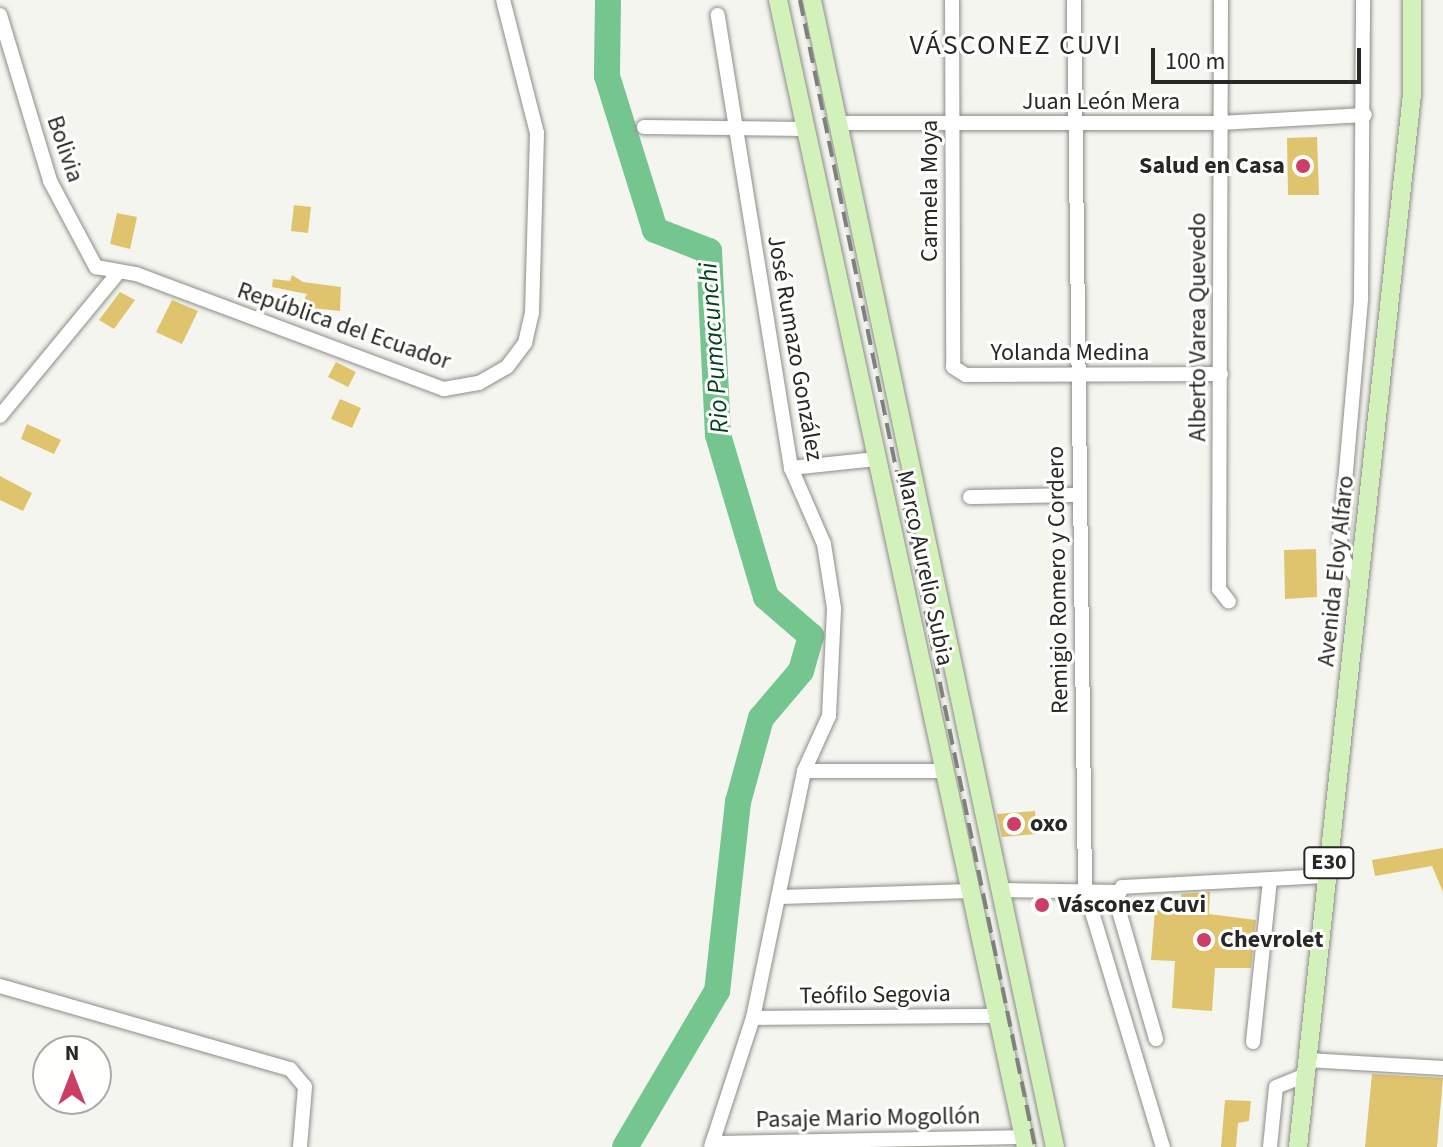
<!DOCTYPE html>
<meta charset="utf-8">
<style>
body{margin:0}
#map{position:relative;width:1443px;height:1147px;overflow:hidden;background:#f4f5ef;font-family:"Source Sans 3",sans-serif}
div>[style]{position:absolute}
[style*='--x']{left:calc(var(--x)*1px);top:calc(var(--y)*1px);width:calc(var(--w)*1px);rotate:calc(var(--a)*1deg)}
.river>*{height:26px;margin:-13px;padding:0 13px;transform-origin:13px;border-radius:13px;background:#75c58f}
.building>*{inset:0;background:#e0c36d}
.roads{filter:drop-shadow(0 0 2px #8d8d88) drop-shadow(0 0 2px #8d8d88)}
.minor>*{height:14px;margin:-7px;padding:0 7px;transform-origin:7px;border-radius:7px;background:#fff}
.major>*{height:18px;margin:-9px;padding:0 9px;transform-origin:9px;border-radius:9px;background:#d2f1bb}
.rail>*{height:4px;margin-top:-2px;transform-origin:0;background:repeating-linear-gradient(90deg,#80817d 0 16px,transparent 0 24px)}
.dots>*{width:22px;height:22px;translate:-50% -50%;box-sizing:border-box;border:4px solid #fffffe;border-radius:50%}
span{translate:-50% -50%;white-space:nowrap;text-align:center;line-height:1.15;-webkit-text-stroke:6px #fffffe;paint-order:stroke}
.shield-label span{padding:2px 6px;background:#fffffe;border:2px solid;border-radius:6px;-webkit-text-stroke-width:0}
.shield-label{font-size:22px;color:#272825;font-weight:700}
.street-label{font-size:24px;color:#272825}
.poi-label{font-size:24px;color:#272825;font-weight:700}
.right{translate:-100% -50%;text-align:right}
.left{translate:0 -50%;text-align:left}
.water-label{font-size:26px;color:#00411f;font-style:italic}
.quarter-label{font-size:28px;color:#272825;letter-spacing:2px}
.north{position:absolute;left:32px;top:1035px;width:80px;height:80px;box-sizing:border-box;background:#fffffe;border:2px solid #a9a9a7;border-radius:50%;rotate:0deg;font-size:22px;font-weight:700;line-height:32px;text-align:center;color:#272825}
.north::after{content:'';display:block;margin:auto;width:28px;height:36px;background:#cd3e66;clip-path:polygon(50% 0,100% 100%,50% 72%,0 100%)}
.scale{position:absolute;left:1151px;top:48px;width:210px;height:36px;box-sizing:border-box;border:4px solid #272825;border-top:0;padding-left:10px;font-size:24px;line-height:28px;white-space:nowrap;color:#272825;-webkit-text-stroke:6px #fffffe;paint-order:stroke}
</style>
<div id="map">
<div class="river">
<i style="--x:608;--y:0;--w:76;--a:90.8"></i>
<i style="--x:607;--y:76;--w:161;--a:72.7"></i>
<i style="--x:655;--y:230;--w:58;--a:21.3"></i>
<i style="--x:709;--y:251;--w:184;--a:87.2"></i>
<i style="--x:718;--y:435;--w:169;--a:73.5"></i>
<i style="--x:766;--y:597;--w:60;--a:40.9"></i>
<i style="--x:811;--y:636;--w:36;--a:106"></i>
<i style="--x:801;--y:671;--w:62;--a:130.4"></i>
<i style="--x:761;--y:718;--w:87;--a:105.3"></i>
<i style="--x:738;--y:802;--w:190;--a:96.3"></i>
<i style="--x:717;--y:991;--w:181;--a:120.5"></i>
</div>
<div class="building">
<i style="clip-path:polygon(1317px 137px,1319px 195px,1288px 195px,1287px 138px)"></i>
<i style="clip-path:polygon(294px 205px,311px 207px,308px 233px,291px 231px)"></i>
<i style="clip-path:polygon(117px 213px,137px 217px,130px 249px,110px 244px)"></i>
<i style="clip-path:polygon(292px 275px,303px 282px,341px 287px,340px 311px,301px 307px,307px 294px,272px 287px,273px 279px,290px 281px)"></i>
<i style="clip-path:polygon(120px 292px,135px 300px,114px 329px,99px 320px)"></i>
<i style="clip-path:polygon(172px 300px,198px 311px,182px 344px,156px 332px)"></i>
<i style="clip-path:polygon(336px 362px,356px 372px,348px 387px,328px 377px)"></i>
<i style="clip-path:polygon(340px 399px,361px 408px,352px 428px,331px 419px)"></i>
<i style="clip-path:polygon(27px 424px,61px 440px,54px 454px,21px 439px)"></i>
<i style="clip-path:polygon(0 476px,32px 493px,23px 511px,0 500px)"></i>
<i style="clip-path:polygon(1316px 549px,1317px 597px,1285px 599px,1284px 550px)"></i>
<i style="clip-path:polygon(1035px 811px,1037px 834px,1002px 837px,997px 814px)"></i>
<i style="clip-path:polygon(1443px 848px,1443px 892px,1432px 866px,1375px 876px,1372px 860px)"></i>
<i style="clip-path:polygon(1210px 892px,1209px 914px,1256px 920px,1251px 968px,1215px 968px,1212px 1011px,1172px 1008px,1175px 961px,1151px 960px,1155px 910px,1182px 912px,1181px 894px)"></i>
<i style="clip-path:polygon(1372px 1074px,1443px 1078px,1437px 1147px,1365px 1147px)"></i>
<i style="clip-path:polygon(1225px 1100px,1251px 1101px,1249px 1121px,1238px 1123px,1236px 1147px,1221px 1147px)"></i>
</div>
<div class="roads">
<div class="minor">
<i style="--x:952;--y:0;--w:367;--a:89.8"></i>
<i style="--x:953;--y:367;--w:15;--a:32"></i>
<i style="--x:966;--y:375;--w:255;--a:-0.2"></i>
<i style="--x:1074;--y:0;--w:889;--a:89.29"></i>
<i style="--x:1085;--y:889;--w:270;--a:73.2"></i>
<i style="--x:1221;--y:0;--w:589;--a:90.19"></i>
<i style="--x:1219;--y:589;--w:16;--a:52"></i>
<i style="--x:0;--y:15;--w:173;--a:73.2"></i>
<i style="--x:50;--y:181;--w:98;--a:61.9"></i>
<i style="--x:96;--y:267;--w:41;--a:9.9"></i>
<i style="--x:136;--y:274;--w:329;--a:20.5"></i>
<i style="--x:444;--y:389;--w:36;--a:-10"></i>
<i style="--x:479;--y:383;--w:32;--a:-30"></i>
<i style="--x:507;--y:367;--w:30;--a:-53"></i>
<i style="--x:525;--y:343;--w:31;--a:-77"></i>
<i style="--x:532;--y:313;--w:180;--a:-88.4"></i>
<i style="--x:537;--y:133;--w:137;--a:-104.3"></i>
<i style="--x:838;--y:123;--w:382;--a:0"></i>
<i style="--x:1220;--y:123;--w:145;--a:-3.2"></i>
<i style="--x:644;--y:127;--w:162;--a:0.7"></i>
<i style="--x:0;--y:416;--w:185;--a:-50.5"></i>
<i style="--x:791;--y:468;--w:86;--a:-6"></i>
<i style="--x:970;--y:497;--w:108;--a:-1.1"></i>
<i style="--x:1358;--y:580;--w:24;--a:-125"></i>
<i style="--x:1344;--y:560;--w:20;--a:-101"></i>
<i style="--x:1340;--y:540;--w:243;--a:-85"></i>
<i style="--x:1361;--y:298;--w:298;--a:-89.6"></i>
<i style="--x:804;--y:771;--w:141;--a:0"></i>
<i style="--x:1000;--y:890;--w:118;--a:1"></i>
<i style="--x:780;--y:897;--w:190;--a:-1.8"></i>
<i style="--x:0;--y:986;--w:302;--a:16"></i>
<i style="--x:290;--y:1069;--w:23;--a:50"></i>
<i style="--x:305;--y:1087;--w:60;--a:94.8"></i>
<i style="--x:753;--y:1018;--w:244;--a:-0.5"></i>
<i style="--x:1156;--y:1039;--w:145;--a:-106.1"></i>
<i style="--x:1116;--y:900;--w:14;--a:-65"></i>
<i style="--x:1122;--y:887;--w:205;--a:-3.1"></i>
<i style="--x:1253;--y:1042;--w:162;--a:-84"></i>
<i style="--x:1307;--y:1060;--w:136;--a:3.4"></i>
<i style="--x:712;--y:1143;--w:312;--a:-1.1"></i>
<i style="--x:711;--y:1147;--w:136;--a:-72"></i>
<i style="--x:753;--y:1018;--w:252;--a:-78.3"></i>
<i style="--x:804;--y:771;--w:60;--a:-65.6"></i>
<i style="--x:829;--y:716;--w:108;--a:-87.3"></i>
<i style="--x:834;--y:608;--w:65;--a:-98.9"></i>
<i style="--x:824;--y:544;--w:83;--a:-113.5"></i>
<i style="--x:791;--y:468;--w:459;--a:-99.2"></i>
<i style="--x:1270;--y:1147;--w:60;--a:-84.3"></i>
<i style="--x:1276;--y:1087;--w:32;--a:-22"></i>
</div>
<div class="major">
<i style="--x:778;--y:0;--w:1174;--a:77.8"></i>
<i style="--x:812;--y:0;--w:1172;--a:78.04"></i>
<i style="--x:1298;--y:1147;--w:1058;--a:-83.82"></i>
<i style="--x:1412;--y:95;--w:95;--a:-90"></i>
</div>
</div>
<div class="rail">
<i style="--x:800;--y:0;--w:1171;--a:78.42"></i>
</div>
<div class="dots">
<i style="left:1303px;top:166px;background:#cd3e66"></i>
<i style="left:1014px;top:824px;background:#cd3e66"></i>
<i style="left:1042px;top:905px;background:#cd3e66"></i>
<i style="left:1204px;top:940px;background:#cd3e66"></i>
</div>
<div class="shield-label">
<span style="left:1329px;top:863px">E30</span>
</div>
<div class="street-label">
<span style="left:1101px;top:102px">Juan León Mera</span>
<span style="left:65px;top:149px;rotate:71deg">Bolivia</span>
<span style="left:930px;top:191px;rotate:-90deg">Carmela Moya</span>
<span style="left:344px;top:326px;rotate:19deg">República del Ecuador</span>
<span style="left:1198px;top:327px;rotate:-90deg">Alberto Varea Quevedo</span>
<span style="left:795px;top:348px;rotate:80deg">José Rumazo González</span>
<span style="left:1070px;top:353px">Yolanda Medina</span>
<span style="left:925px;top:568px;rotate:78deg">Marco Aurelio Subia</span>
<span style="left:1336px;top:571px;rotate:-84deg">Avenida Eloy Alfaro</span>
<span style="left:1058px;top:580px;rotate:-91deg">Remigio Romero y Cordero</span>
<span style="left:875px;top:995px;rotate:-1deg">Teófilo Segovia</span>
<span style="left:868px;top:1118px;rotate:-1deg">Pasaje Mario Mogollón</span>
</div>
<div class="poi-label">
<span class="right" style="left:1285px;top:166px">Salud en Casa</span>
<span class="left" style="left:1030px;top:824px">oxo</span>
<span class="left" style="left:1058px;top:905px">Vásconez Cuvi</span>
<span class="left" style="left:1220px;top:940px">Chevrolet</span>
</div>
<div class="water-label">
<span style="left:714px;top:348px;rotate:-94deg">Rio Pumacunchi</span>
</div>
<div class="quarter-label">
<span style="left:1016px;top:45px">VÁSCONEZ CUVI</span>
</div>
<div class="north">N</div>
<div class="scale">100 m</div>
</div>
